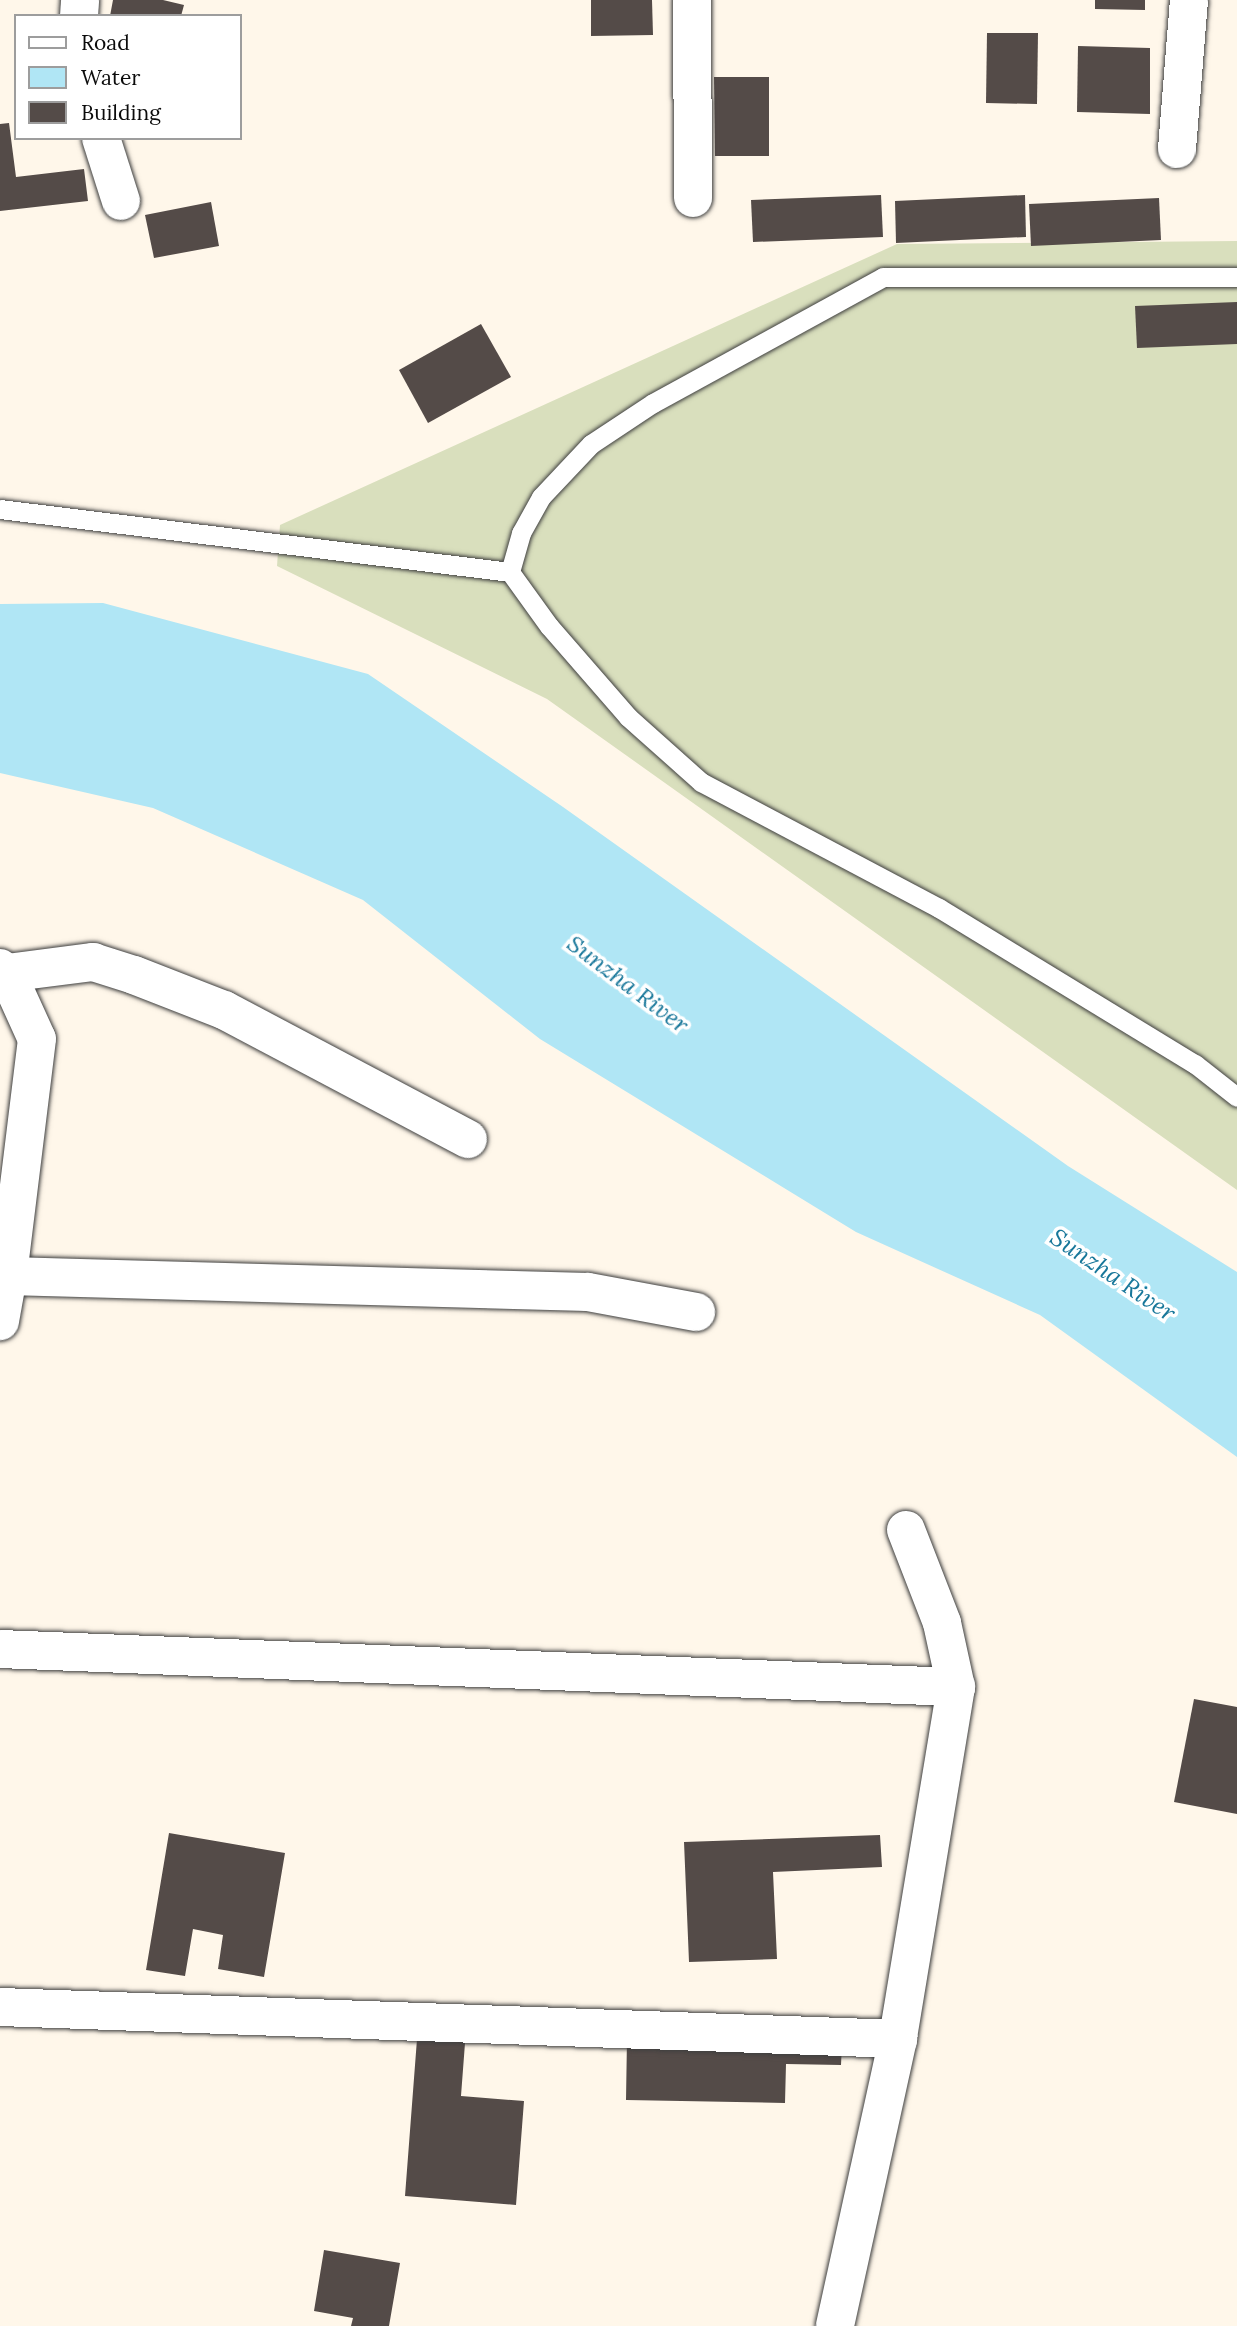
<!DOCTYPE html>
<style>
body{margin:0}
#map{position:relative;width:1237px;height:2326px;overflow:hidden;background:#fff7ea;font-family:Lora,serif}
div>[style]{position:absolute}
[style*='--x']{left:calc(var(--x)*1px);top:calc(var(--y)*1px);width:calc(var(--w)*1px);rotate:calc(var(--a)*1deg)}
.cemetery>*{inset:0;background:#d9dfbd}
.water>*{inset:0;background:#b0e6f5}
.building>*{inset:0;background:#544b48}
.roads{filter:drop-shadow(0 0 2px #3e3e3e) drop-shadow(0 0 2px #3e3e3e)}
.lane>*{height:19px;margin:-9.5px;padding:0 9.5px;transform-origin:9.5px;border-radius:9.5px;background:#fff}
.street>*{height:38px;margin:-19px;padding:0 19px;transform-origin:19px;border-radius:19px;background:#fff}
span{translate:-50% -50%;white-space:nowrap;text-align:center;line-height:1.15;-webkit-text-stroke:7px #fff;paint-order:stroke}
.water-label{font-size:24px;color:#18779a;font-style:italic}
.legend{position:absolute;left:14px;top:14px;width:228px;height:126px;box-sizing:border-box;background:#fff;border:2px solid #9d9d9d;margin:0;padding:9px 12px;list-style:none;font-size:21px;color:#0b0b0b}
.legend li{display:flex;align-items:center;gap:14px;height:35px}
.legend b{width:35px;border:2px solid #9d9d9d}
</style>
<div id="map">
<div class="cemetery">
<i style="clip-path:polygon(1237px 241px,1237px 1190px,547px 699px,277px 566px,280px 525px,897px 244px)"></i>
</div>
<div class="water">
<i style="clip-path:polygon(103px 603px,368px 674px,563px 807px,1068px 1166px,1237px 1272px,1237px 1457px,1040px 1315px,856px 1232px,540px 1039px,363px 900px,153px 808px,0 773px,0 604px)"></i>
</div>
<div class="building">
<i style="clip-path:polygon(113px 0,163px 0,184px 5px,181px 16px,110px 16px)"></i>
<i style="clip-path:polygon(591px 0,652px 0,653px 35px,591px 36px)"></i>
<i style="clip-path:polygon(1095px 0,1145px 0,1145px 10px,1095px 9px)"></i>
<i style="clip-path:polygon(987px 33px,1038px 33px,1037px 104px,986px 103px)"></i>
<i style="clip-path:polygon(1078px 46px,1150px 48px,1150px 114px,1077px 112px)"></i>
<i style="clip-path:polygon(714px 77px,769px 77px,769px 156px,715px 156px)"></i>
<i style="clip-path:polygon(9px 123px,16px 177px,84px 169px,88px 201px,0 211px,0 124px)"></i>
<i style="clip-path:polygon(881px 195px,883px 237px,753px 242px,751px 200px)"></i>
<i style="clip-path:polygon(1025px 195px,1026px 237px,896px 243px,895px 201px)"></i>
<i style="clip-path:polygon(1159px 198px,1161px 240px,1031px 246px,1029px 204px)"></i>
<i style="clip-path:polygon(211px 202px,219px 246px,154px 258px,145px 215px)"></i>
<i style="clip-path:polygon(1237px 302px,1237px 344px,1137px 348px,1135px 306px)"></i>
<i style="clip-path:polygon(481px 324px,511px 377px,428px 423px,399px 370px)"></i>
<i style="clip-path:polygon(1194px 1699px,1237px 1707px,1237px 1814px,1174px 1802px)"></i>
<i style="clip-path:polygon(169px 1833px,285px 1853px,264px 1977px,218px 1969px,223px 1935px,193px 1929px,185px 1976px,146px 1970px)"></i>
<i style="clip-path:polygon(880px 1835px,882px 1867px,773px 1872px,777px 1959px,689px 1962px,684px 1842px)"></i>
<i style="clip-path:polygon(418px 2026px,466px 2030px,461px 2096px,524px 2101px,516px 2205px,405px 2196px)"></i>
<i style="clip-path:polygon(627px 2038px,842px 2044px,841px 2065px,786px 2064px,785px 2103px,626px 2100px)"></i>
<i style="clip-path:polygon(324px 2250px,400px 2263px,389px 2326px,351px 2326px,353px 2318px,314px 2311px)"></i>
</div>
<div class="roads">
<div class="lane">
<i style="--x:0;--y:509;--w:514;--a:7.04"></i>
<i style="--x:510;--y:572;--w:67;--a:54.2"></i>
<i style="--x:549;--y:626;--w:121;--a:49"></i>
<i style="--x:628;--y:717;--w:98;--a:41.7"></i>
<i style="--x:701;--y:782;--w:269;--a:27.9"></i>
<i style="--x:939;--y:908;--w:300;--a:31.4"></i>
<i style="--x:1195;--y:1064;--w:53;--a:38.2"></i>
<i style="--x:510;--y:572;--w:41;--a:-74.2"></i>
<i style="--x:521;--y:533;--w:41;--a:-60.9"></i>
<i style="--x:541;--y:497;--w:73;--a:-46.7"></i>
<i style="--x:591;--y:444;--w:74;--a:-33.5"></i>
<i style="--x:653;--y:403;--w:262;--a:-28.7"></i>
<i style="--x:883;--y:277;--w:354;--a:0"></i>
</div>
<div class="street">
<i style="--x:692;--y:0;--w:198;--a:89.7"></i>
<i style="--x:79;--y:16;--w:16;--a:-86"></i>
<i style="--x:101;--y:138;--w:66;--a:72.4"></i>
<i style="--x:1177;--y:149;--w:149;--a:-85.4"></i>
<i style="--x:0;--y:968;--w:9;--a:36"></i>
<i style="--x:7;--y:973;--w:72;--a:65.6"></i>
<i style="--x:37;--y:1039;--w:239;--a:97"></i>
<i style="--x:8;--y:1276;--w:580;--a:1.58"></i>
<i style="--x:588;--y:1292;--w:110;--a:10.5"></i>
<i style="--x:7;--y:973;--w:87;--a:-7.3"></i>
<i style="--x:93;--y:962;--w:43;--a:17.6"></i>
<i style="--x:134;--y:975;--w:97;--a:21.3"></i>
<i style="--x:224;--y:1010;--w:276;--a:27.9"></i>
<i style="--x:0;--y:1274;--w:8;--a:14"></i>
<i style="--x:8;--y:1276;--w:46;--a:100.1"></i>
<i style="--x:906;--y:1530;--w:100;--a:68.8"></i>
<i style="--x:942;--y:1623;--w:66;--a:77.7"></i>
<i style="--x:0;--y:1649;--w:957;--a:2.28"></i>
<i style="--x:956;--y:1687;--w:357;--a:99.4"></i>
<i style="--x:898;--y:2039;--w:294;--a:102.4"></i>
<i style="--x:0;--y:2007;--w:899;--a:2.04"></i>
</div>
</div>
<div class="water-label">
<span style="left:628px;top:984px;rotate:37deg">Sunzha River</span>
<span style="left:1113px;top:1275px;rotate:34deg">Sunzha River</span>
</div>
<ul class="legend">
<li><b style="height:9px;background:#fff"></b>Road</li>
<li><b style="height:19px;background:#b0e6f5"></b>Water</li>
<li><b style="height:19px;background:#544b48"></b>Building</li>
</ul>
</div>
